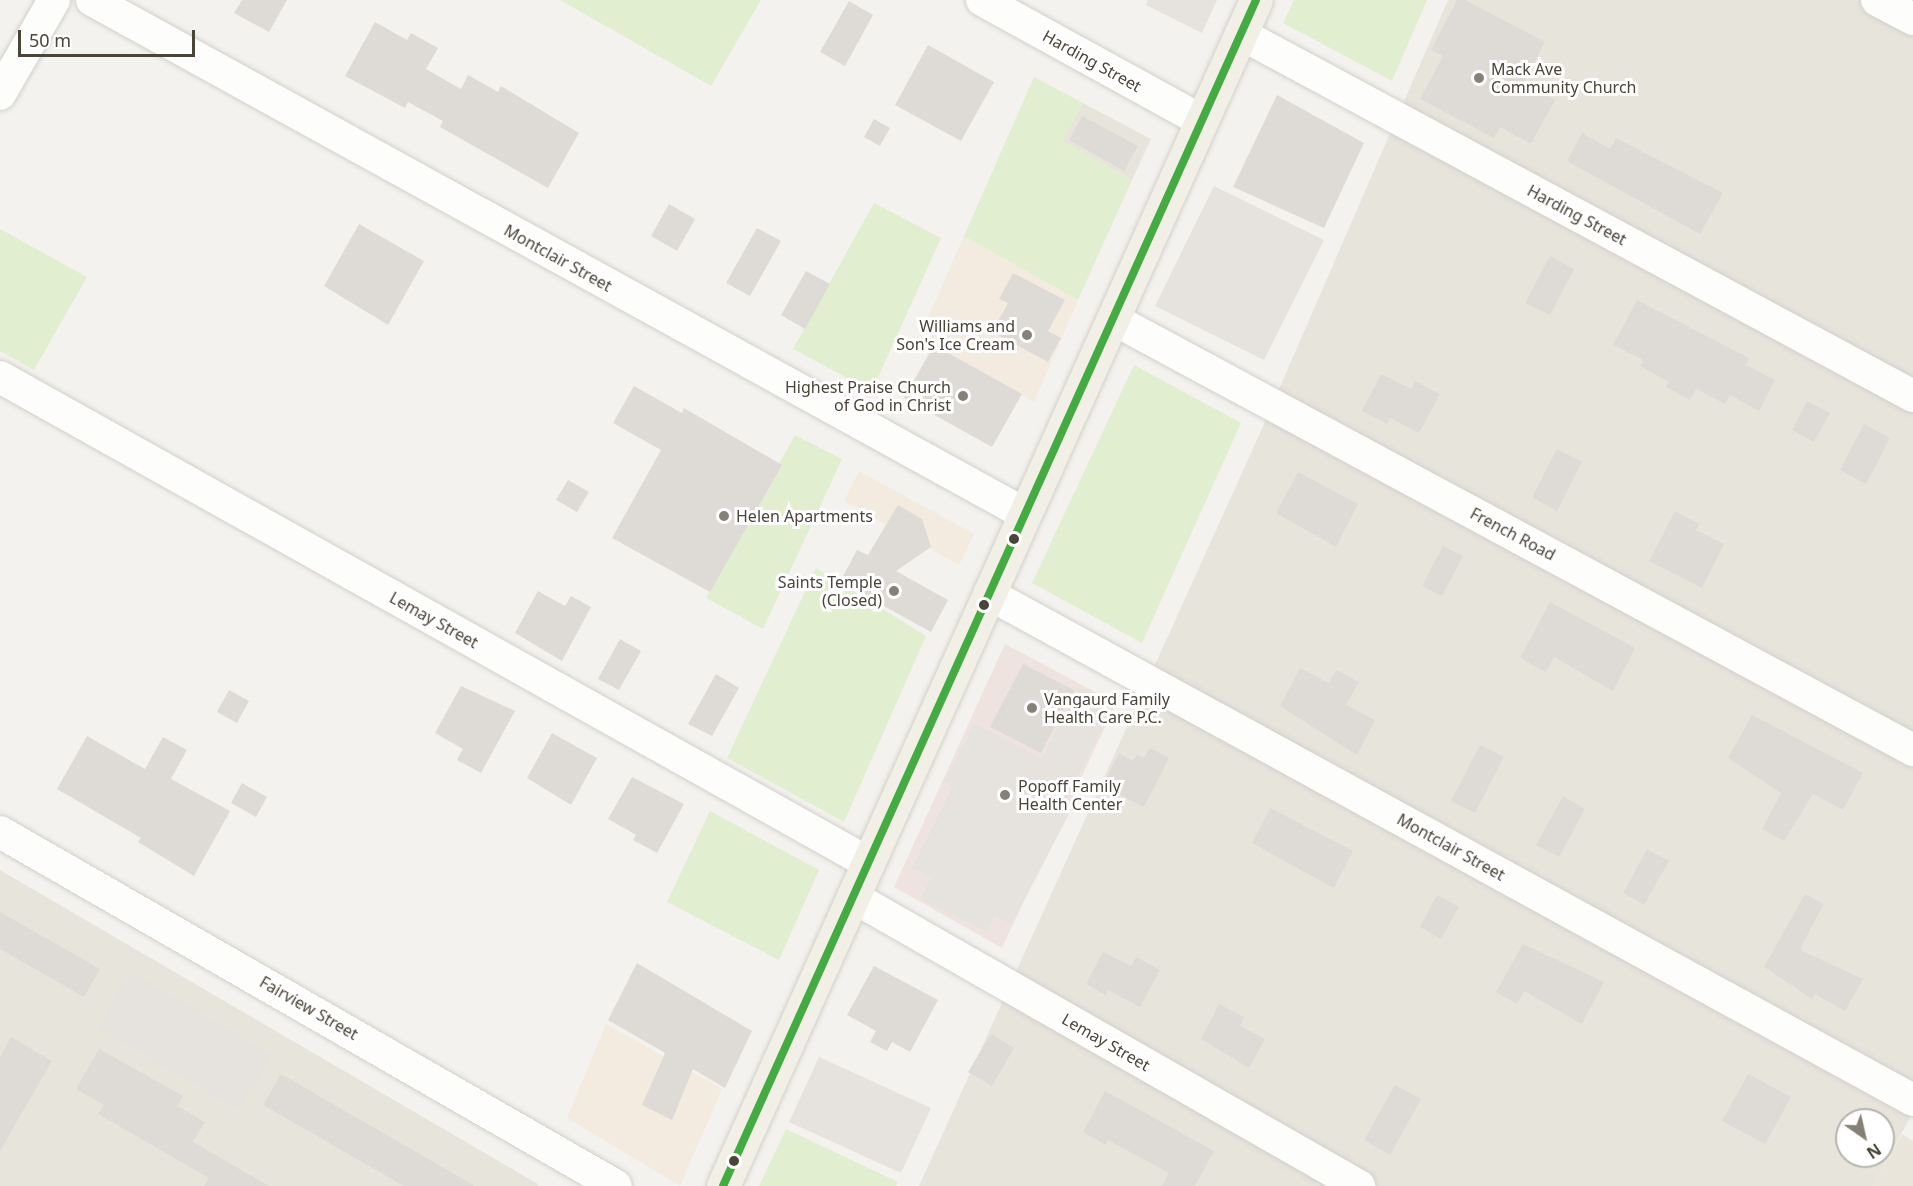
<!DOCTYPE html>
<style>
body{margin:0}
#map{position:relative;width:1913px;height:1186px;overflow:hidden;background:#f4f2ee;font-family:"Noto Sans",sans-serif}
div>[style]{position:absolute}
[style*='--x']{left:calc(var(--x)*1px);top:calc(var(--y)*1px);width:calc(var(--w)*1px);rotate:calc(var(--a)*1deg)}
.residential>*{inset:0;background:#e7e4dc}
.commercial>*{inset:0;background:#f3ebdf}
.education>*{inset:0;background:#eae5da}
.medical>*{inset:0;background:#eee3df}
.green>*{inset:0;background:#e1eecf}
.parking>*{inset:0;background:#e6e3df}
.building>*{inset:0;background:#dedbd6}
.roads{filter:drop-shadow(0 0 2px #d2d0cb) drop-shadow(0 0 2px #d2d0cb)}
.minor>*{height:32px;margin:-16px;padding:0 16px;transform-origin:16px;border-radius:16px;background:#fdfdfc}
.major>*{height:33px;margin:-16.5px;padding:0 16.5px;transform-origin:16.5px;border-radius:16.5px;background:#f2efe6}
.bus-1>*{height:8px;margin:-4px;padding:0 4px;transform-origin:4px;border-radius:4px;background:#44aa42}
.dots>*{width:16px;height:16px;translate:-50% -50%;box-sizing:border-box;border:3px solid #fff;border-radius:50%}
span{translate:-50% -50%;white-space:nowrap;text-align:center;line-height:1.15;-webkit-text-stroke:6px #fff;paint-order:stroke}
.street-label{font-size:16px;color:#4b4439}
.poi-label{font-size:16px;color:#4b4439}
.left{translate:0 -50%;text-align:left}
.right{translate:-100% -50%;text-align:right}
.north{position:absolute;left:1835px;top:1108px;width:60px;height:60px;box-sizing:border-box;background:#fff;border:2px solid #b7b4b0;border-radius:50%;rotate:146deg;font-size:16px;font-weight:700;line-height:24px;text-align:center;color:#4b4439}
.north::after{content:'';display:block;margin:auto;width:21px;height:27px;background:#868178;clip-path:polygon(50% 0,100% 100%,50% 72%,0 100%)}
.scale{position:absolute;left:18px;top:30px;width:177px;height:27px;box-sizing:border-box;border:3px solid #4b4439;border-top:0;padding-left:8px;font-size:18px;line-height:21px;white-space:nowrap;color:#4b4439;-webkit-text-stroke:4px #fff;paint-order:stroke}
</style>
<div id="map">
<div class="residential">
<i style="clip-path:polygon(evenodd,1448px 0,1913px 0,1913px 1112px,1873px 1186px,919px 1186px,1260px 433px,1448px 0,1847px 1120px,1883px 1120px,1883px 1156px,1847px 1156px,1847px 1120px)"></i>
<i style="clip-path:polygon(1083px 103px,1151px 139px,1132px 180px,1062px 141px)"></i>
<i style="clip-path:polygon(0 870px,538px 1184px,538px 1186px,0 1186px)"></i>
</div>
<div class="commercial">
<i style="clip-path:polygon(964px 236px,1078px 300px,1034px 402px,920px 336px)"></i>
<i style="clip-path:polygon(859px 471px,974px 534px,959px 565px,844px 501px)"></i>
<i style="clip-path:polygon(606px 1024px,722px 1089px,680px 1186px,567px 1118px)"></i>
</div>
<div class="education">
<i style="clip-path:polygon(1902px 1134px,1913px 1141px,1913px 1186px,1873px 1186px)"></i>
</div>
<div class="medical">
<i style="clip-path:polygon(1005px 644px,1116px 703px,1002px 948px,894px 887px)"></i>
</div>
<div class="green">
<i style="clip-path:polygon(560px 0,761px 0,711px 86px)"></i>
<i style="clip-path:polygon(1294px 0,1427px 0,1392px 81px,1283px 23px)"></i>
<i style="clip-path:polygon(1034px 77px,1083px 103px,1063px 141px,1132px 180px,1078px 300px,964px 236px)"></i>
<i style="clip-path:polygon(874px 203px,941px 238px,872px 391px,793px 349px)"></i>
<i style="clip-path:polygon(0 229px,87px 277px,34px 370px,0 351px)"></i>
<i style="clip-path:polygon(1134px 365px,1241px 423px,1142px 643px,1032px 583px)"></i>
<i style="clip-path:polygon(795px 435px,842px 459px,763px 629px,706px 598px)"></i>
<i style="clip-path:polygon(816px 568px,926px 636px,844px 822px,727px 758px)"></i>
<i style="clip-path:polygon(710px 811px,819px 870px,779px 960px,667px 902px)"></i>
<i style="clip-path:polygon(786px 1129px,898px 1182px,896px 1186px,759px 1186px)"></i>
</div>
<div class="parking">
<i style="clip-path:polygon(1148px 0,1217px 0,1202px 33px,1146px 5px)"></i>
<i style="clip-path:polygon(1214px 186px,1324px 240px,1264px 360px,1155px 306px)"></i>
<i style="clip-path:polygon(1078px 687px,1114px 705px,1061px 809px,1069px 814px,1012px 924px,995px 916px,987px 932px,920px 899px,931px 878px,912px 868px,953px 787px,944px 782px,974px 723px,1042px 758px)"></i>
<i style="clip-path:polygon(131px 972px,272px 1054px,239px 1110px,98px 1028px)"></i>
<i style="clip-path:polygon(819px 1057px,931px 1108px,901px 1173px,789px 1122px)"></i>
</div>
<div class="building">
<i style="clip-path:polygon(242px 0,287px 0,269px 32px,234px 13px)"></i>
<i style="clip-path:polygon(1457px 0,1465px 0,1545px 42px,1524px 82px,1555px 100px,1531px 144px,1500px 127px,1494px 138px,1420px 99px,1443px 56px,1431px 50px)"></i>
<i style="clip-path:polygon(849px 1px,873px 15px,845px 66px,820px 52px)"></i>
<i style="clip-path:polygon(375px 22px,407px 40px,411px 33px,438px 48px,426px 69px,461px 89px,468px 75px,498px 92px,501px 86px,579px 133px,548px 188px,440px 127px,443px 121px,408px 102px,405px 108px,345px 76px)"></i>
<i style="clip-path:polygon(928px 45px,994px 82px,961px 141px,895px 105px)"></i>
<i style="clip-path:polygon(1277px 95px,1364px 143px,1324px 228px,1233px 187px)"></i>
<i style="clip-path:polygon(1082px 116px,1138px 146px,1124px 171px,1069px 140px)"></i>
<i style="clip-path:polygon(874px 119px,890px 128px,880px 146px,864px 137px)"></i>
<i style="clip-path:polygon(1582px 133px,1610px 149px,1616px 138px,1723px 193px,1700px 234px,1567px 161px)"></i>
<i style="clip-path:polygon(669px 204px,695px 219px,677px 251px,651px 236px)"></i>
<i style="clip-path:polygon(359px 224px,424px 261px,388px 325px,324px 286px)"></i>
<i style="clip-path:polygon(757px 228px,781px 241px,750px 296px,726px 283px)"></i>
<i style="clip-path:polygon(1550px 256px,1574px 269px,1550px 315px,1525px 303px)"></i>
<i style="clip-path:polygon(806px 271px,830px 284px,805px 329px,781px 315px)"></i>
<i style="clip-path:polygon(1013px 273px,1065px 300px,1048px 331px,1061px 338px,1048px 362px,992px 332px,1008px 303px,999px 299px)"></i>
<i style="clip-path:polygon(1637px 300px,1749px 358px,1746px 365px,1775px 380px,1759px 411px,1730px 395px,1725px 404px,1696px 389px,1690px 400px,1666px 387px,1669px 382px,1640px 366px,1643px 360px,1613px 345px)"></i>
<i style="clip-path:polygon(934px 345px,1022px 394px,992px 447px,904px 398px)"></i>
<i style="clip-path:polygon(1381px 374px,1411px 389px,1415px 381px,1440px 394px,1419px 433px,1390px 418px,1387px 424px,1362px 411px)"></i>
<i style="clip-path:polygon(634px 386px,682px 413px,684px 408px,782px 465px,710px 592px,612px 538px,661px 450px,613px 423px)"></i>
<i style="clip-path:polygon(1807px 401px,1830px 413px,1814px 442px,1792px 430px)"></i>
<i style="clip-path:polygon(1864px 424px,1890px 438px,1866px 484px,1840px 470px)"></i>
<i style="clip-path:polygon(1557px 449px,1582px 462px,1557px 511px,1532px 497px)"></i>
<i style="clip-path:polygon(1298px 472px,1358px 504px,1336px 547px,1276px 513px)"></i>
<i style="clip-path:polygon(568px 480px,589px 492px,577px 512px,556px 500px)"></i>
<i style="clip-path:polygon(898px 505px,922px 519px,931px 547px,896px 571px,948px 600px,931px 632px,840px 582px,857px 550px,868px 555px)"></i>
<i style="clip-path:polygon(1675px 511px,1699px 524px,1696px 530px,1724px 544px,1702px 588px,1649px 561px)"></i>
<i style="clip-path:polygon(1443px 546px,1463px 556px,1442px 596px,1422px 586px)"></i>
<i style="clip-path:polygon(538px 591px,565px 606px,571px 596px,591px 607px,562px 661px,515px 633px)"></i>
<i style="clip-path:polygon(1550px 602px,1635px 648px,1613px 691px,1554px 657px,1546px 672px,1520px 658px)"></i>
<i style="clip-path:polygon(620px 639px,641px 651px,619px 690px,598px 679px)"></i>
<i style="clip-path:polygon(1023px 664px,1074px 690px,1041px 753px,990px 727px)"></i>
<i style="clip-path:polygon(1300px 668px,1329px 683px,1336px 670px,1359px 682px,1346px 705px,1375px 720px,1357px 755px,1280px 706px)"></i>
<i style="clip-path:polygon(716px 674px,739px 688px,712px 736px,688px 724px)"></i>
<i style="clip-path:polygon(461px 686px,515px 711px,481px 773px,457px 760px,463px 749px,435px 733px)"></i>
<i style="clip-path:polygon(229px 690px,249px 701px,237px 723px,217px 712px)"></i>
<i style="clip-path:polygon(1752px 715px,1863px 773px,1843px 810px,1813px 794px,1784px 841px,1762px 829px,1781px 793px,1728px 758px)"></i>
<i style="clip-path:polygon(552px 733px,597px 758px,571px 805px,527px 778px)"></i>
<i style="clip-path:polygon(87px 736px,145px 769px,163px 737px,187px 750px,171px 779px,230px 811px,194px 876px,138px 842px,141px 838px,57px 789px)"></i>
<i style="clip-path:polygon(1480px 745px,1504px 757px,1475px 813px,1451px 801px)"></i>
<i style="clip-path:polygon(1150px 748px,1169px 758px,1144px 807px,1118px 794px,1122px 787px,1106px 779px,1119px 753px,1133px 761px,1137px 754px,1144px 758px)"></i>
<i style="clip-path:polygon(632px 777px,684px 804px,657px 853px,633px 840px,636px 835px,608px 819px)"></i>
<i style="clip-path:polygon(242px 783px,267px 797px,256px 817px,231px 803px)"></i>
<i style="clip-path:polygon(1563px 796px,1585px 809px,1559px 857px,1536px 845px)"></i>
<i style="clip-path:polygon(1270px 808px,1353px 851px,1334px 888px,1252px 843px)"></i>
<i style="clip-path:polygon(1647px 849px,1669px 861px,1644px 905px,1623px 893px)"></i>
<i style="clip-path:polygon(1805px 894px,1824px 904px,1801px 947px,1802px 951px,1863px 979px,1845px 1011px,1815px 994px,1812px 999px,1764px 967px)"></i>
<i style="clip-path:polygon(1437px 895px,1459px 907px,1441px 939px,1420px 927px)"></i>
<i style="clip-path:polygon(0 912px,100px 969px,84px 997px,0 949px)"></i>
<i style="clip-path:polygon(1523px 944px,1604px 982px,1582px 1024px,1524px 991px,1517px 1004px,1496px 992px)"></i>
<i style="clip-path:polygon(1103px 952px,1131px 966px,1136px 957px,1160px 970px,1140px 1007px,1108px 990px,1106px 995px,1086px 984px)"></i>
<i style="clip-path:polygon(637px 963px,752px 1031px,725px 1088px,693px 1069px,672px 1120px,642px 1105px,665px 1053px,608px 1020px)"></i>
<i style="clip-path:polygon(874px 966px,938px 1000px,910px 1052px,892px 1042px,887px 1051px,870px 1042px,876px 1031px,847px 1015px)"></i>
<i style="clip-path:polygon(1219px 1004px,1244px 1017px,1240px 1026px,1265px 1039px,1249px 1068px,1201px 1039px)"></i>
<i style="clip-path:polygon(991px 1034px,1014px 1048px,992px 1086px,968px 1072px)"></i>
<i style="clip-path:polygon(11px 1037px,52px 1061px,0 1151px,0 1057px)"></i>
<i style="clip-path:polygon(99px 1049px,183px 1096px,177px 1106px,205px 1122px,193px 1142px,269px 1186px,204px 1186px,209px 1178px,98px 1114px,104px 1105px,76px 1089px)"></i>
<i style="clip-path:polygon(281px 1074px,475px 1186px,404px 1186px,263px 1105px)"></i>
<i style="clip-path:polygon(1748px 1074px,1791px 1097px,1765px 1144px,1722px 1121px)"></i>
<i style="clip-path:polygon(1395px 1085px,1421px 1099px,1390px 1155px,1364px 1140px)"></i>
<i style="clip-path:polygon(1105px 1091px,1214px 1151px,1195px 1186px,1162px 1186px,1169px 1173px,1108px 1140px,1106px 1145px,1083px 1132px)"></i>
</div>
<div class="roads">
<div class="minor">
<i style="--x:92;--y:0;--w:1065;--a:28.85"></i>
<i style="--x:982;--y:0;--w:251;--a:28.8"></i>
<i style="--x:1877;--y:0;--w:41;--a:27.8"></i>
<i style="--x:1241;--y:34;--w:763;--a:28.31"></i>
<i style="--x:0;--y:94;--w:108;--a:-60.1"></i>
<i style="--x:1113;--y:319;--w:909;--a:28.31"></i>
<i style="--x:0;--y:377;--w:996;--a:29.22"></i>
<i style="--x:989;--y:594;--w:1053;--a:28.71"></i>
<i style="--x:0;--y:832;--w:710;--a:29.88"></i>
<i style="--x:853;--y:897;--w:583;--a:29.73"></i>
</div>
<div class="major">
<i style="--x:723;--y:1186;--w:1300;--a:-65.8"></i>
</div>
</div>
<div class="bus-1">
<i style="--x:723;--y:1186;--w:1300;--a:-65.8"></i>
</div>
<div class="dots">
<i style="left:1479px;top:78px;background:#868178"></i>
<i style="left:1027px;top:335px;background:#868178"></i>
<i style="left:963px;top:396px;background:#868178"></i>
<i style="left:724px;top:516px;background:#868178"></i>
<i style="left:1014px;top:539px;background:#4b4439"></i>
<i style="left:894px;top:591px;background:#868178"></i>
<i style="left:984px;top:605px;background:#4b4439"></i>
<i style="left:1032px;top:708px;background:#868178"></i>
<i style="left:1005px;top:795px;background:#868178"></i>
<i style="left:734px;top:1161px;background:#4b4439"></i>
</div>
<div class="street-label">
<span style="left:1092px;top:61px;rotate:29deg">Harding Street</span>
<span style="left:1577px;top:215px;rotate:28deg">Harding Street</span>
<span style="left:558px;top:258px;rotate:29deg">Montclair Street</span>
<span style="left:1513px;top:534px;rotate:28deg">French Road</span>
<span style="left:434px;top:620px;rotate:29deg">Lemay Street</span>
<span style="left:1451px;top:847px;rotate:29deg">Montclair Street</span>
<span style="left:309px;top:1008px;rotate:30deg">Fairview Street</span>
<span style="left:1106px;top:1042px;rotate:30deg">Lemay Street</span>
</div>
<div class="poi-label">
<span class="left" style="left:1491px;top:78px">Mack Ave<br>Community Church</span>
<span class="right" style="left:1015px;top:335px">Williams and<br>Son's Ice Cream</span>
<span class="right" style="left:951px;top:396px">Highest Praise Church<br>of God in Christ</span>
<span class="left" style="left:736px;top:516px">Helen Apartments</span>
<span class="right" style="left:882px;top:591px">Saints Temple<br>(Closed)</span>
<span class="left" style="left:1044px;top:708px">Vangaurd Family<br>Health Care P.C.</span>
<span class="left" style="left:1018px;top:795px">Popoff Family<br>Health Center</span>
</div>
<div class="north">N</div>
<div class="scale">50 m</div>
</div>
